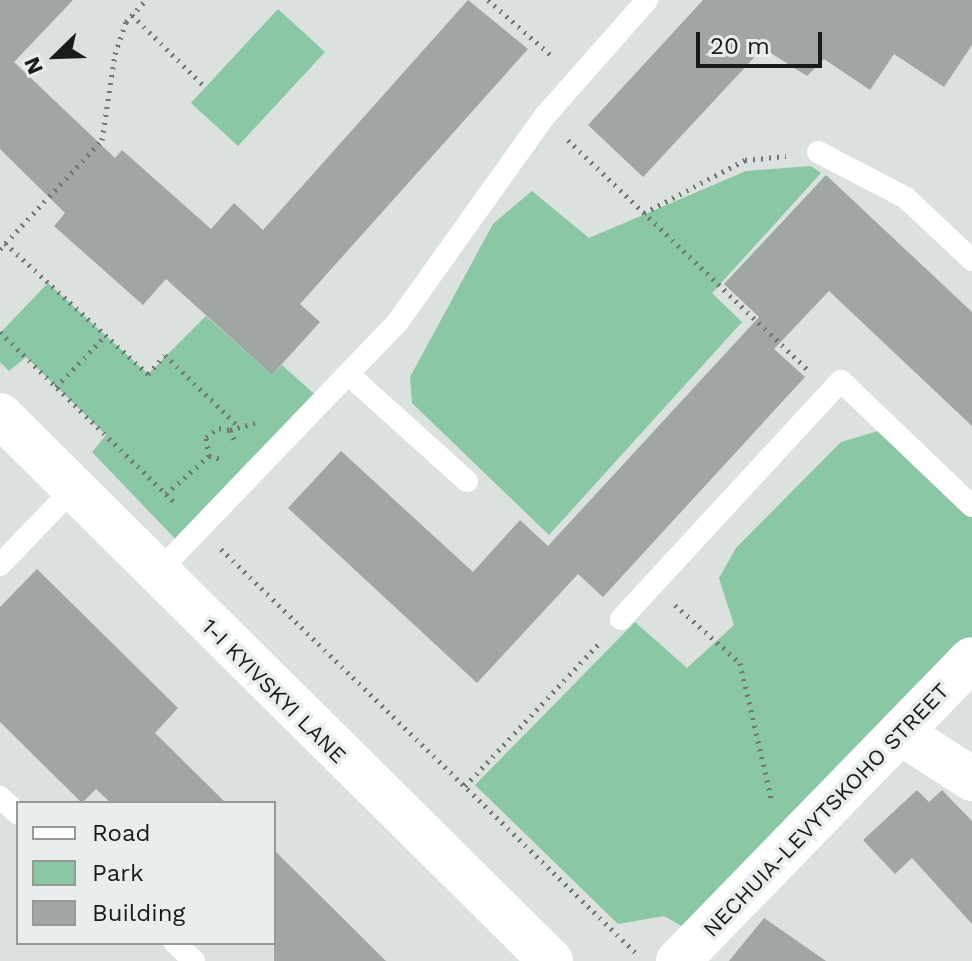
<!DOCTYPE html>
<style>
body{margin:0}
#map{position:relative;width:972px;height:961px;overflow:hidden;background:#dbe1dd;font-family:"Work Sans",sans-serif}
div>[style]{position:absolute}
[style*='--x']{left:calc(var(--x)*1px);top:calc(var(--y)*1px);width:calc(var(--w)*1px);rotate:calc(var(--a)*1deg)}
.green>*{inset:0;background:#8ac7a5}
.building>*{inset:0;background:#a0a6a2}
.path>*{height:5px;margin-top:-2.5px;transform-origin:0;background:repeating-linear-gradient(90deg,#717573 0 2px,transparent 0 8px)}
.lane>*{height:22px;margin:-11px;padding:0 11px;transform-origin:11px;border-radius:11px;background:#fff}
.street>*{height:44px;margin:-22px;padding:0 22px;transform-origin:22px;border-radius:22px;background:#fff}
span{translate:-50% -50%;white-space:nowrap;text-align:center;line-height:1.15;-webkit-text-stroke:7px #e8efea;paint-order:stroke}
.street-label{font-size:22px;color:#191b1a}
.legend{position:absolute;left:16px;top:801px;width:260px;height:144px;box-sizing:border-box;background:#e8efea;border:2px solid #959a97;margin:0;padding:10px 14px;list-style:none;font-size:24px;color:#191b1a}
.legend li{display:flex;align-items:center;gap:16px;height:40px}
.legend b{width:40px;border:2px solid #959a97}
.north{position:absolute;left:16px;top:16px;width:80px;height:80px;-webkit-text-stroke:6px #e8efea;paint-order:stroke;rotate:247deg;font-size:22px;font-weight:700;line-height:32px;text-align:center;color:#191b1a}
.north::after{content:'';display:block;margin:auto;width:28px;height:36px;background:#191b1a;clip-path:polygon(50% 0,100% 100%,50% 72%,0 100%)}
.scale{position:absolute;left:696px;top:32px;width:126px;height:36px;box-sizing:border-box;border:4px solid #191b1a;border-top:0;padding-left:10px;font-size:24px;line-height:28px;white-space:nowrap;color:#191b1a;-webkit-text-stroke:6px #e8efea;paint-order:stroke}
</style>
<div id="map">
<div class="green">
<i style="clip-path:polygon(278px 9px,325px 52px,238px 146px,191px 103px)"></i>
<i style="clip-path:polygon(811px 166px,821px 173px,712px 293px,742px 322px,549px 535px,412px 403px,410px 377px,493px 224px,532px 191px,589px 238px,746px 171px)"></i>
<i style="clip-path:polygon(48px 283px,148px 374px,206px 316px,272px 375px,282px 365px,322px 401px,183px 547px,92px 452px,106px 435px,26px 357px,9px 371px,0 362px,0 333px)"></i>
<i style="clip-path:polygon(878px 431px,972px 516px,972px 647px,687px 929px,664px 916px,618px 924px,475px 785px,635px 622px,687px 668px,734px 625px,719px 578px,736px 548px,841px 442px)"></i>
</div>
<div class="building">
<i style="clip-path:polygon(0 0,73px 0,14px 62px,115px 158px,122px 150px,211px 229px,234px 203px,263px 230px,468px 0,528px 49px,300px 304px,320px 322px,272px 375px,166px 279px,143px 305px,54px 226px,65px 213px,0 149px)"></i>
<i style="clip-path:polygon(703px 0,972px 0,972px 45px,944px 87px,894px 54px,870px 90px,824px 59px,807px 76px,763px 48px,643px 177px,588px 125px)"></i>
<i style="clip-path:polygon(826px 175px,972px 312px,972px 426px,829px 291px,774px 349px,805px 377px,603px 597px,578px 574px,477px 683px,288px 508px,341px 451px,473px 572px,520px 520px,548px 546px,759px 317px,724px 284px)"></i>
<i style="clip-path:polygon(37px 569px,178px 708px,155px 733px,226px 803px,111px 803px,96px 789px,82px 803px,0 722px,0 607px)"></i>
<i style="clip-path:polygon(917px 790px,929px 802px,942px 790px,972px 821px,972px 924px,912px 858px,895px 874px,863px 840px)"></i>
<i style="clip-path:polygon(274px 850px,386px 961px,274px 961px)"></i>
<i style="clip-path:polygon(764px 918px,826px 961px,729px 961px)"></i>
</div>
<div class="path">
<i style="--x:488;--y:0;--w:86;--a:41.2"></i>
<i style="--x:132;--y:15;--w:103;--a:44.6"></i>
<i style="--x:568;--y:140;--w:334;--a:43.8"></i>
<i style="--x:644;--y:213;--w:114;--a:-27.7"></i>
<i style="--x:745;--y:160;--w:41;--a:-5.6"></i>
<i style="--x:5;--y:243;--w:194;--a:42.5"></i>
<i style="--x:148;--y:374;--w:25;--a:-48"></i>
<i style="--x:165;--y:355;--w:99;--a:44.2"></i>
<i style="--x:0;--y:249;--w:149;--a:-46.9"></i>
<i style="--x:102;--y:140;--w:87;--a:-81.4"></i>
<i style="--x:115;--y:54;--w:34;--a:-71"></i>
<i style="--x:126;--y:22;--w:30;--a:-48"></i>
<i style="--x:0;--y:332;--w:248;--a:44.3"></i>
<i style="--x:56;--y:387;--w:72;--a:-46.1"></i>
<i style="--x:230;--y:430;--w:26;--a:-16"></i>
<i style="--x:209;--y:456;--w:19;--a:-99"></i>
<i style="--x:206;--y:437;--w:16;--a:-35"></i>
<i style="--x:219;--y:428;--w:11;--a:10"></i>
<i style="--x:230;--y:430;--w:15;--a:67"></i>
<i style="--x:166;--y:494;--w:57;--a:-41.5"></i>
<i style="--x:209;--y:456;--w:12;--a:14"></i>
<i style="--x:221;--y:549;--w:578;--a:44.23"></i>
<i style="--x:675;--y:605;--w:87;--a:41.7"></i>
<i style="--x:740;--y:663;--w:143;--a:77"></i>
<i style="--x:465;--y:786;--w:200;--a:-46.8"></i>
</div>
<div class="lane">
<i style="--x:818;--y:152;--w:99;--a:27.6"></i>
<i style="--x:906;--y:198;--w:91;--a:43.2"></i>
<i style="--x:348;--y:374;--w:160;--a:42"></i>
<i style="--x:0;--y:565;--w:105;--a:-46.2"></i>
<i style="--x:157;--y:573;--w:347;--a:-46.2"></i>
<i style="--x:397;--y:323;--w:253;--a:-54.5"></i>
<i style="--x:544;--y:117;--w:156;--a:-48.6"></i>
<i style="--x:621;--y:619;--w:324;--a:-47.3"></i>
<i style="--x:841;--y:381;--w:181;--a:43.7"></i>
<i style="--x:0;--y:797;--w:25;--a:43"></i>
<i style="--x:175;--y:943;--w:26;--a:43"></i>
</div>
<div class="street">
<i style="--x:0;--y:415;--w:776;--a:44.74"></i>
<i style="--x:904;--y:735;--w:81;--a:32.9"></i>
<i style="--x:678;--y:961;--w:421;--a:-45.8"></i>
</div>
<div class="street-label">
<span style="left:274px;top:691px;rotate:45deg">1-I KYIVSKYI LANE</span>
<span style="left:826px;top:810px;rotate:-46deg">NECHUIA-LEVYTSKOHO STREET</span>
</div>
<ul class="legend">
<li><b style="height:10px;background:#fff"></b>Road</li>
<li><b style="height:22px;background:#8ac7a5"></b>Park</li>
<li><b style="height:22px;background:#a0a6a2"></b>Building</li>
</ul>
<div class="north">N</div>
<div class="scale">20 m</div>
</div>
